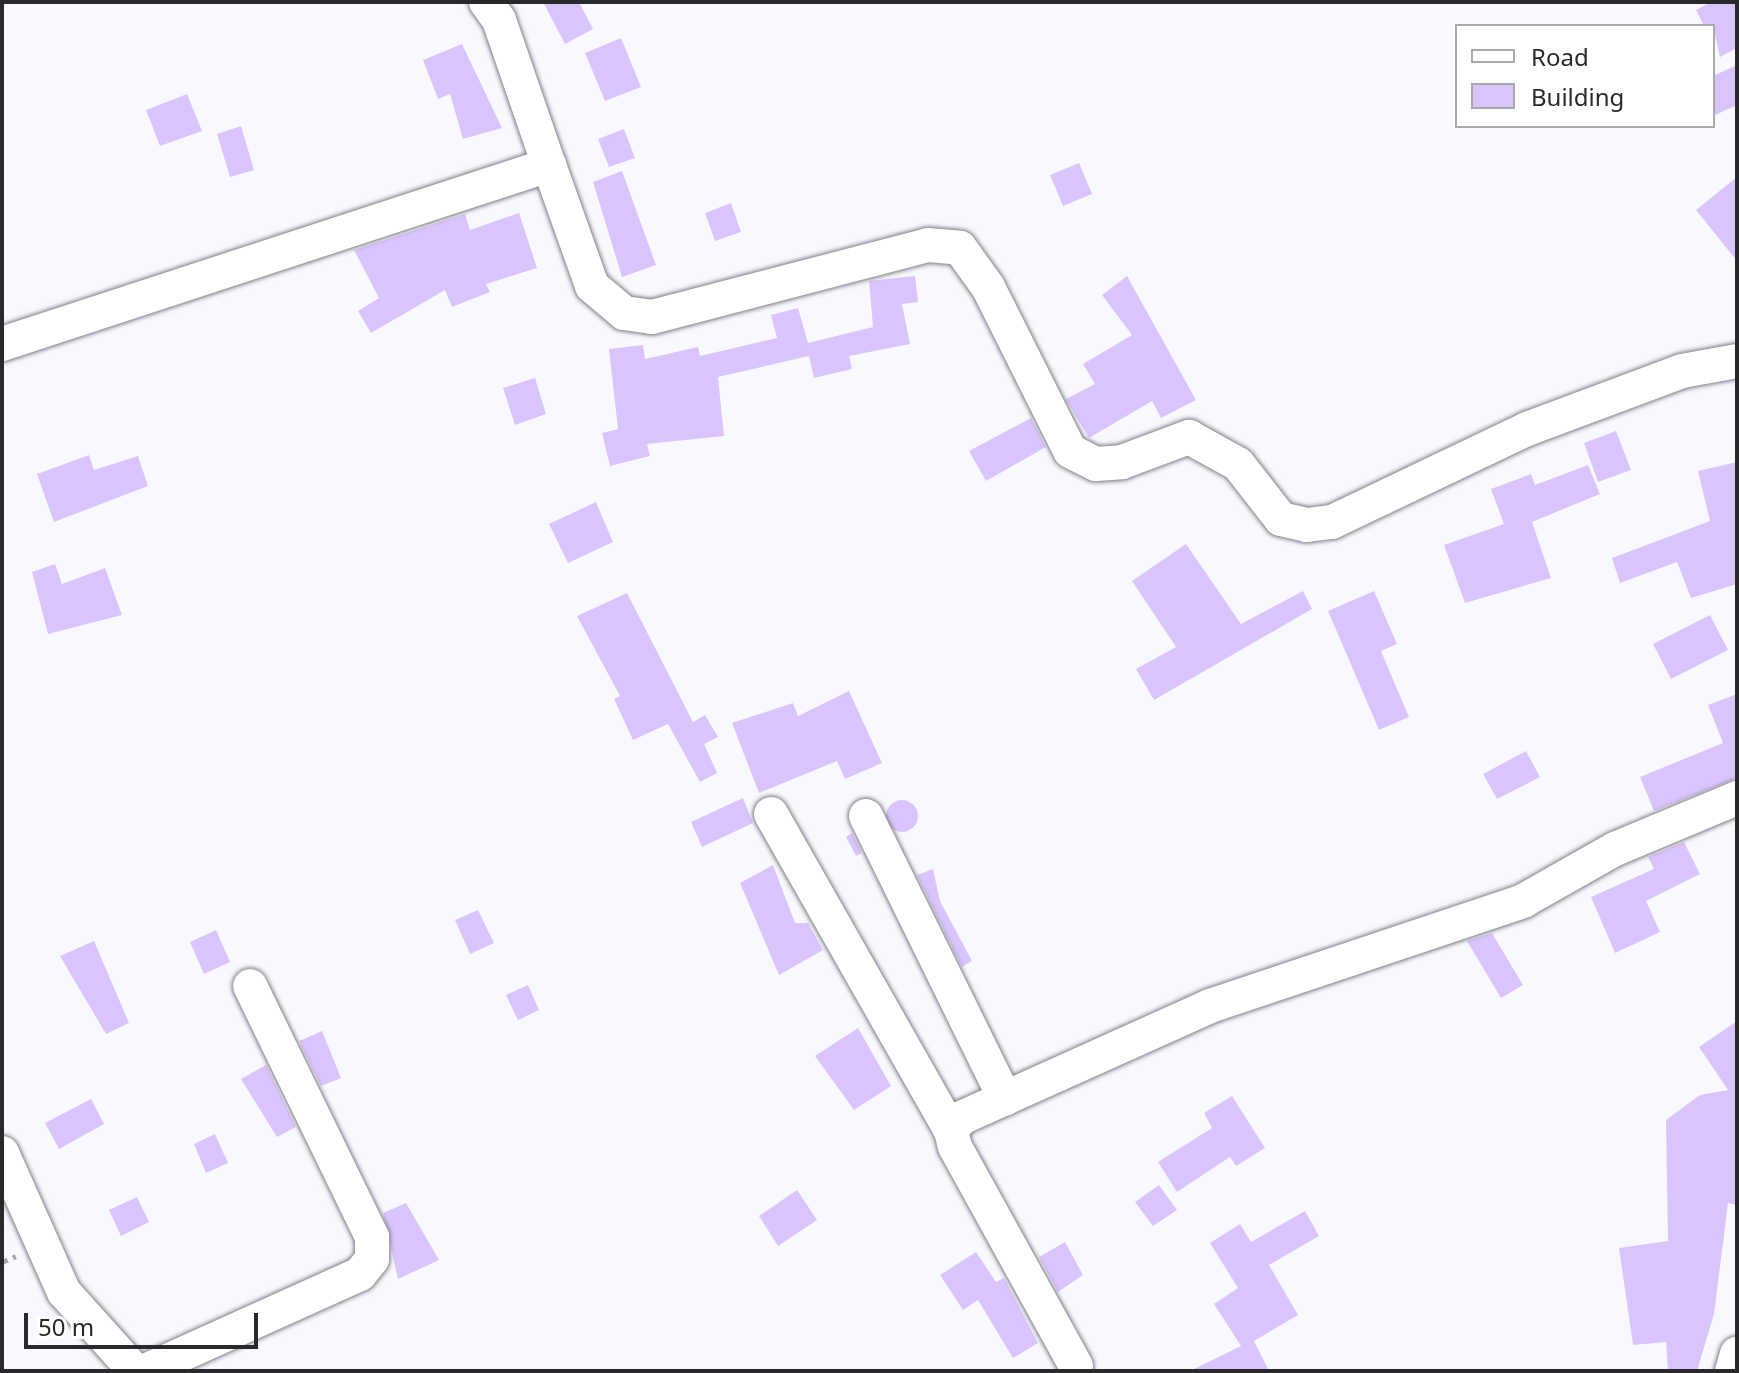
<!DOCTYPE html>
<style>
body{margin:0}
#map{position:relative;width:1739px;height:1373px;overflow:hidden;background:#f8f9ff;font-family:"Noto Sans",sans-serif}
div>[style]{position:absolute}
[style*='--x']{left:calc(var(--x)*1px);top:calc(var(--y)*1px);width:calc(var(--w)*1px);rotate:calc(var(--a)*1deg)}
.building>*{inset:0;background:#dac4fe}
.round{border-radius:50%}
.path>*{height:5px;margin-top:-2.5px;transform-origin:0;background:repeating-linear-gradient(90deg,#a6a7ac 0 6px,transparent 0 12px)}
.roads{filter:drop-shadow(0 0 2px #808186) drop-shadow(0 0 2px #808186)}
.minor>*{height:34px;margin:-17px;padding:0 17px;transform-origin:17px;border-radius:17px;background:#fff}
span{translate:-50% -50%;white-space:nowrap;text-align:center;line-height:1.15;-webkit-text-stroke:6px #fff;paint-order:stroke}
.frame{position:absolute;inset:0;border:4px solid #28292b;pointer-events:none}
.legend{position:absolute;left:1455px;top:24px;width:260px;height:104px;box-sizing:border-box;background:#fff;border:2px solid #a9a9aa;margin:0;padding:10px 14px;list-style:none;font-size:24px;color:#28292b}
.legend li{display:flex;align-items:center;gap:16px;height:40px}
.legend b{width:40px;border:2px solid #a9a9aa}
.scale{position:absolute;left:24px;top:1313px;width:234px;height:36px;box-sizing:border-box;border:4px solid #28292b;border-top:0;padding-left:10px;font-size:24px;line-height:28px;white-space:nowrap;color:#28292b;-webkit-text-stroke:6px #fff;paint-order:stroke}
</style>
<div id="map">
<div class="building">
<i style="clip-path:polygon(543px 2px,579px 2px,593px 29px,565px 44px)"></i>
<i style="clip-path:polygon(1711px 2px,1737px 2px,1737px 48px,1720px 57px,1713px 26px,1704px 26px,1696px 10px)"></i>
<i style="clip-path:polygon(621px 38px,641px 87px,605px 101px,585px 53px)"></i>
<i style="clip-path:polygon(462px 44px,502px 128px,463px 139px,450px 94px,438px 99px,423px 60px)"></i>
<i style="clip-path:polygon(1737px 65px,1737px 105px,1713px 116px,1713px 76px)"></i>
<i style="clip-path:polygon(187px 94px,202px 131px,160px 146px,146px 110px)"></i>
<i style="clip-path:polygon(241px 126px,254px 170px,230px 177px,217px 134px)"></i>
<i style="clip-path:polygon(624px 129px,635px 158px,609px 167px,598px 139px)"></i>
<i style="clip-path:polygon(1079px 163px,1092px 194px,1063px 206px,1050px 175px)"></i>
<i style="clip-path:polygon(622px 171px,656px 265px,622px 277px,593px 182px)"></i>
<i style="clip-path:polygon(1737px 177px,1737px 261px,1696px 210px)"></i>
<i style="clip-path:polygon(731px 203px,741px 232px,715px 241px,705px 213px)"></i>
<i style="clip-path:polygon(519px 213px,537px 268px,486px 284px,490px 292px,452px 307px,445px 290px,371px 333px,358px 311px,379px 298px,354px 250px,465px 214px,470px 230px)"></i>
<i style="clip-path:polygon(915px 276px,918px 302px,902px 304px,910px 344px,849px 356px,852px 369px,814px 378px,809px 356px,718px 377px,724px 436px,647px 444px,650px 456px,610px 466px,602px 433px,618px 429px,609px 349px,643px 345px,645px 359px,698px 347px,700px 356px,777px 338px,771px 315px,798px 308px,808px 343px,873px 327px,869px 281px)"></i>
<i style="clip-path:polygon(1127px 276px,1196px 400px,1161px 418px,1152px 401px,1089px 438px,1066px 399px,1095px 384px,1083px 364px,1132px 335px,1102px 295px)"></i>
<i style="clip-path:polygon(535px 378px,546px 414px,515px 425px,503px 388px)"></i>
<i style="clip-path:polygon(1031px 418px,1046px 447px,986px 481px,969px 451px)"></i>
<i style="clip-path:polygon(1616px 431px,1631px 470px,1598px 482px,1584px 443px)"></i>
<i style="clip-path:polygon(89px 455px,94px 470px,138px 456px,148px 486px,54px 522px,37px 474px)"></i>
<i style="clip-path:polygon(1737px 462px,1737px 584px,1691px 598px,1677px 562px,1620px 583px,1612px 558px,1710px 521px,1698px 471px)"></i>
<i style="clip-path:polygon(1588px 465px,1600px 494px,1532px 522px,1551px 578px,1465px 603px,1444px 545px,1504px 524px,1491px 489px,1531px 474px,1535px 485px)"></i>
<i style="clip-path:polygon(596px 502px,613px 542px,568px 563px,549px 524px)"></i>
<i style="clip-path:polygon(1186px 544px,1241px 624px,1303px 591px,1312px 609px,1154px 700px,1136px 669px,1176px 647px,1132px 581px)"></i>
<i style="clip-path:polygon(55px 564px,62px 584px,105px 568px,122px 615px,48px 634px,32px 572px)"></i>
<i style="clip-path:polygon(1374px 591px,1397px 644px,1381px 651px,1409px 717px,1379px 730px,1328px 611px)"></i>
<i style="clip-path:polygon(627px 593px,693px 722px,705px 715px,718px 737px,704px 744px,717px 773px,700px 782px,668px 724px,633px 740px,614px 699px,620px 696px,577px 616px)"></i>
<i style="clip-path:polygon(1710px 615px,1728px 650px,1671px 679px,1653px 644px)"></i>
<i style="clip-path:polygon(849px 691px,882px 763px,845px 779px,837px 761px,759px 793px,732px 723px,793px 703px,798px 716px)"></i>
<i style="clip-path:polygon(1737px 694px,1737px 778px,1654px 811px,1640px 777px,1723px 743px,1708px 705px)"></i>
<i style="clip-path:polygon(1526px 751px,1540px 777px,1497px 799px,1483px 774px)"></i>
<i style="clip-path:polygon(743px 798px,753px 823px,702px 847px,691px 822px)"></i>
<i class="round" style="left:886px;top:800px;width:32px;height:32px"></i>
<i style="clip-path:polygon(852px 833px,862px 853px,856px 856px,846px 837px)"></i>
<i style="clip-path:polygon(1684px 842px,1700px 874px,1646px 901px,1660px 932px,1615px 953px,1591px 897px,1654px 869px,1648px 857px)"></i>
<i style="clip-path:polygon(773px 865px,795px 923px,808px 923px,823px 950px,779px 975px,740px 883px)"></i>
<i style="clip-path:polygon(933px 869px,940px 901px,972px 961px,962px 967px,917px 875px)"></i>
<i style="clip-path:polygon(478px 910px,494px 943px,470px 954px,455px 920px)"></i>
<i style="clip-path:polygon(216px 930px,230px 962px,204px 974px,190px 942px)"></i>
<i style="clip-path:polygon(1492px 933px,1523px 985px,1501px 998px,1467px 941px)"></i>
<i style="clip-path:polygon(94px 941px,129px 1023px,106px 1034px,60px 956px)"></i>
<i style="clip-path:polygon(528px 985px,539px 1010px,518px 1020px,506px 995px)"></i>
<i style="clip-path:polygon(1737px 1021px,1737px 1205px,1728px 1203px,1714px 1314px,1697px 1371px,1668px 1371px,1666px 1342px,1633px 1345px,1619px 1248px,1668px 1241px,1666px 1120px,1700px 1095px,1728px 1090px,1699px 1047px)"></i>
<i style="clip-path:polygon(858px 1028px,891px 1086px,854px 1110px,815px 1056px)"></i>
<i style="clip-path:polygon(322px 1031px,341px 1078px,321px 1086px,299px 1041px)"></i>
<i style="clip-path:polygon(266px 1065px,296px 1127px,277px 1137px,241px 1079px)"></i>
<i style="clip-path:polygon(1232px 1096px,1265px 1148px,1236px 1166px,1230px 1157px,1177px 1192px,1158px 1162px,1212px 1128px,1204px 1113px)"></i>
<i style="clip-path:polygon(91px 1099px,104px 1124px,59px 1149px,45px 1123px)"></i>
<i style="clip-path:polygon(215px 1134px,228px 1163px,206px 1173px,194px 1144px)"></i>
<i style="clip-path:polygon(1159px 1185px,1177px 1210px,1153px 1226px,1135px 1202px)"></i>
<i style="clip-path:polygon(797px 1190px,817px 1220px,778px 1246px,759px 1216px)"></i>
<i style="clip-path:polygon(137px 1197px,149px 1222px,121px 1236px,109px 1210px)"></i>
<i style="clip-path:polygon(406px 1203px,439px 1260px,398px 1279px,383px 1213px)"></i>
<i style="clip-path:polygon(1305px 1211px,1319px 1236px,1269px 1265px,1298px 1315px,1254px 1341px,1269px 1371px,1190px 1371px,1241px 1346px,1214px 1304px,1238px 1288px,1210px 1243px,1240px 1224px,1251px 1242px)"></i>
<i style="clip-path:polygon(1065px 1242px,1083px 1275px,1058px 1292px,1039px 1257px)"></i>
<i style="clip-path:polygon(976px 1252px,996px 1282px,1004px 1278px,1038px 1343px,1013px 1358px,978px 1300px,963px 1310px,940px 1275px)"></i>
</div>
<div class="path">
<i style="--x:2;--y:1262;--w:15;--a:-23"></i>
</div>
<div class="roads">
<div class="minor">
<i style="--x:486;--y:2;--w:22;--a:54"></i>
<i style="--x:499;--y:20;--w:153;--a:71"></i>
<i style="--x:2;--y:344;--w:576;--a:-18.12"></i>
<i style="--x:549;--y:165;--w:128;--a:70.4"></i>
<i style="--x:592;--y:286;--w:42;--a:40.2"></i>
<i style="--x:624;--y:313;--w:28;--a:8"></i>
<i style="--x:652;--y:317;--w:285;--a:-14.6"></i>
<i style="--x:928;--y:245;--w:32;--a:5"></i>
<i style="--x:960;--y:248;--w:48;--a:54.3"></i>
<i style="--x:988;--y:287;--w:183;--a:63.4"></i>
<i style="--x:1070;--y:451;--w:29;--a:27"></i>
<i style="--x:1096;--y:464;--w:26;--a:-4"></i>
<i style="--x:1122;--y:462;--w:72;--a:-20.5"></i>
<i style="--x:1189;--y:437;--w:56;--a:28.9"></i>
<i style="--x:1238;--y:464;--w:70;--a:52"></i>
<i style="--x:1281;--y:519;--w:27;--a:13"></i>
<i style="--x:1307;--y:525;--w:25;--a:-7"></i>
<i style="--x:1332;--y:522;--w:216;--a:-25.5"></i>
<i style="--x:1527;--y:429;--w:165;--a:-20.5"></i>
<i style="--x:1682;--y:371;--w:56;--a:-10.3"></i>
<i style="--x:771;--y:814;--w:365;--a:60.4"></i>
<i style="--x:866;--y:816;--w:315;--a:63.8"></i>
<i style="--x:2;--y:1153;--w:152;--a:66"></i>
<i style="--x:64;--y:1292;--w:106;--a:48.1"></i>
<i style="--x:1076;--y:1366;--w:250;--a:-118.9"></i>
<i style="--x:955;--y:1147;--w:16;--a:-104"></i>
<i style="--x:951;--y:1131;--w:16;--a:-52"></i>
<i style="--x:961;--y:1118;--w:273;--a:-24.2"></i>
<i style="--x:1210;--y:1006;--w:330;--a:-18.5"></i>
<i style="--x:1523;--y:901;--w:106;--a:-29.5"></i>
<i style="--x:1615;--y:849;--w:132;--a:-22.7"></i>
<i style="--x:145;--y:1371;--w:236;--a:-24.3"></i>
<i style="--x:360;--y:1274;--w:19;--a:-51"></i>
<i style="--x:372;--y:1259;--w:22;--a:-90"></i>
<i style="--x:372;--y:1237;--w:279;--a:-115.9"></i>
<i style="--x:1732;--y:1371;--w:18;--a:-74"></i>
</div>
</div>
<div class="frame"></div>
<ul class="legend">
<li><b style="height:10px;background:#fff"></b>Road</li>
<li><b style="height:22px;background:#dac4fe"></b>Building</li>
</ul>
<div class="scale">50 m</div>
</div>
